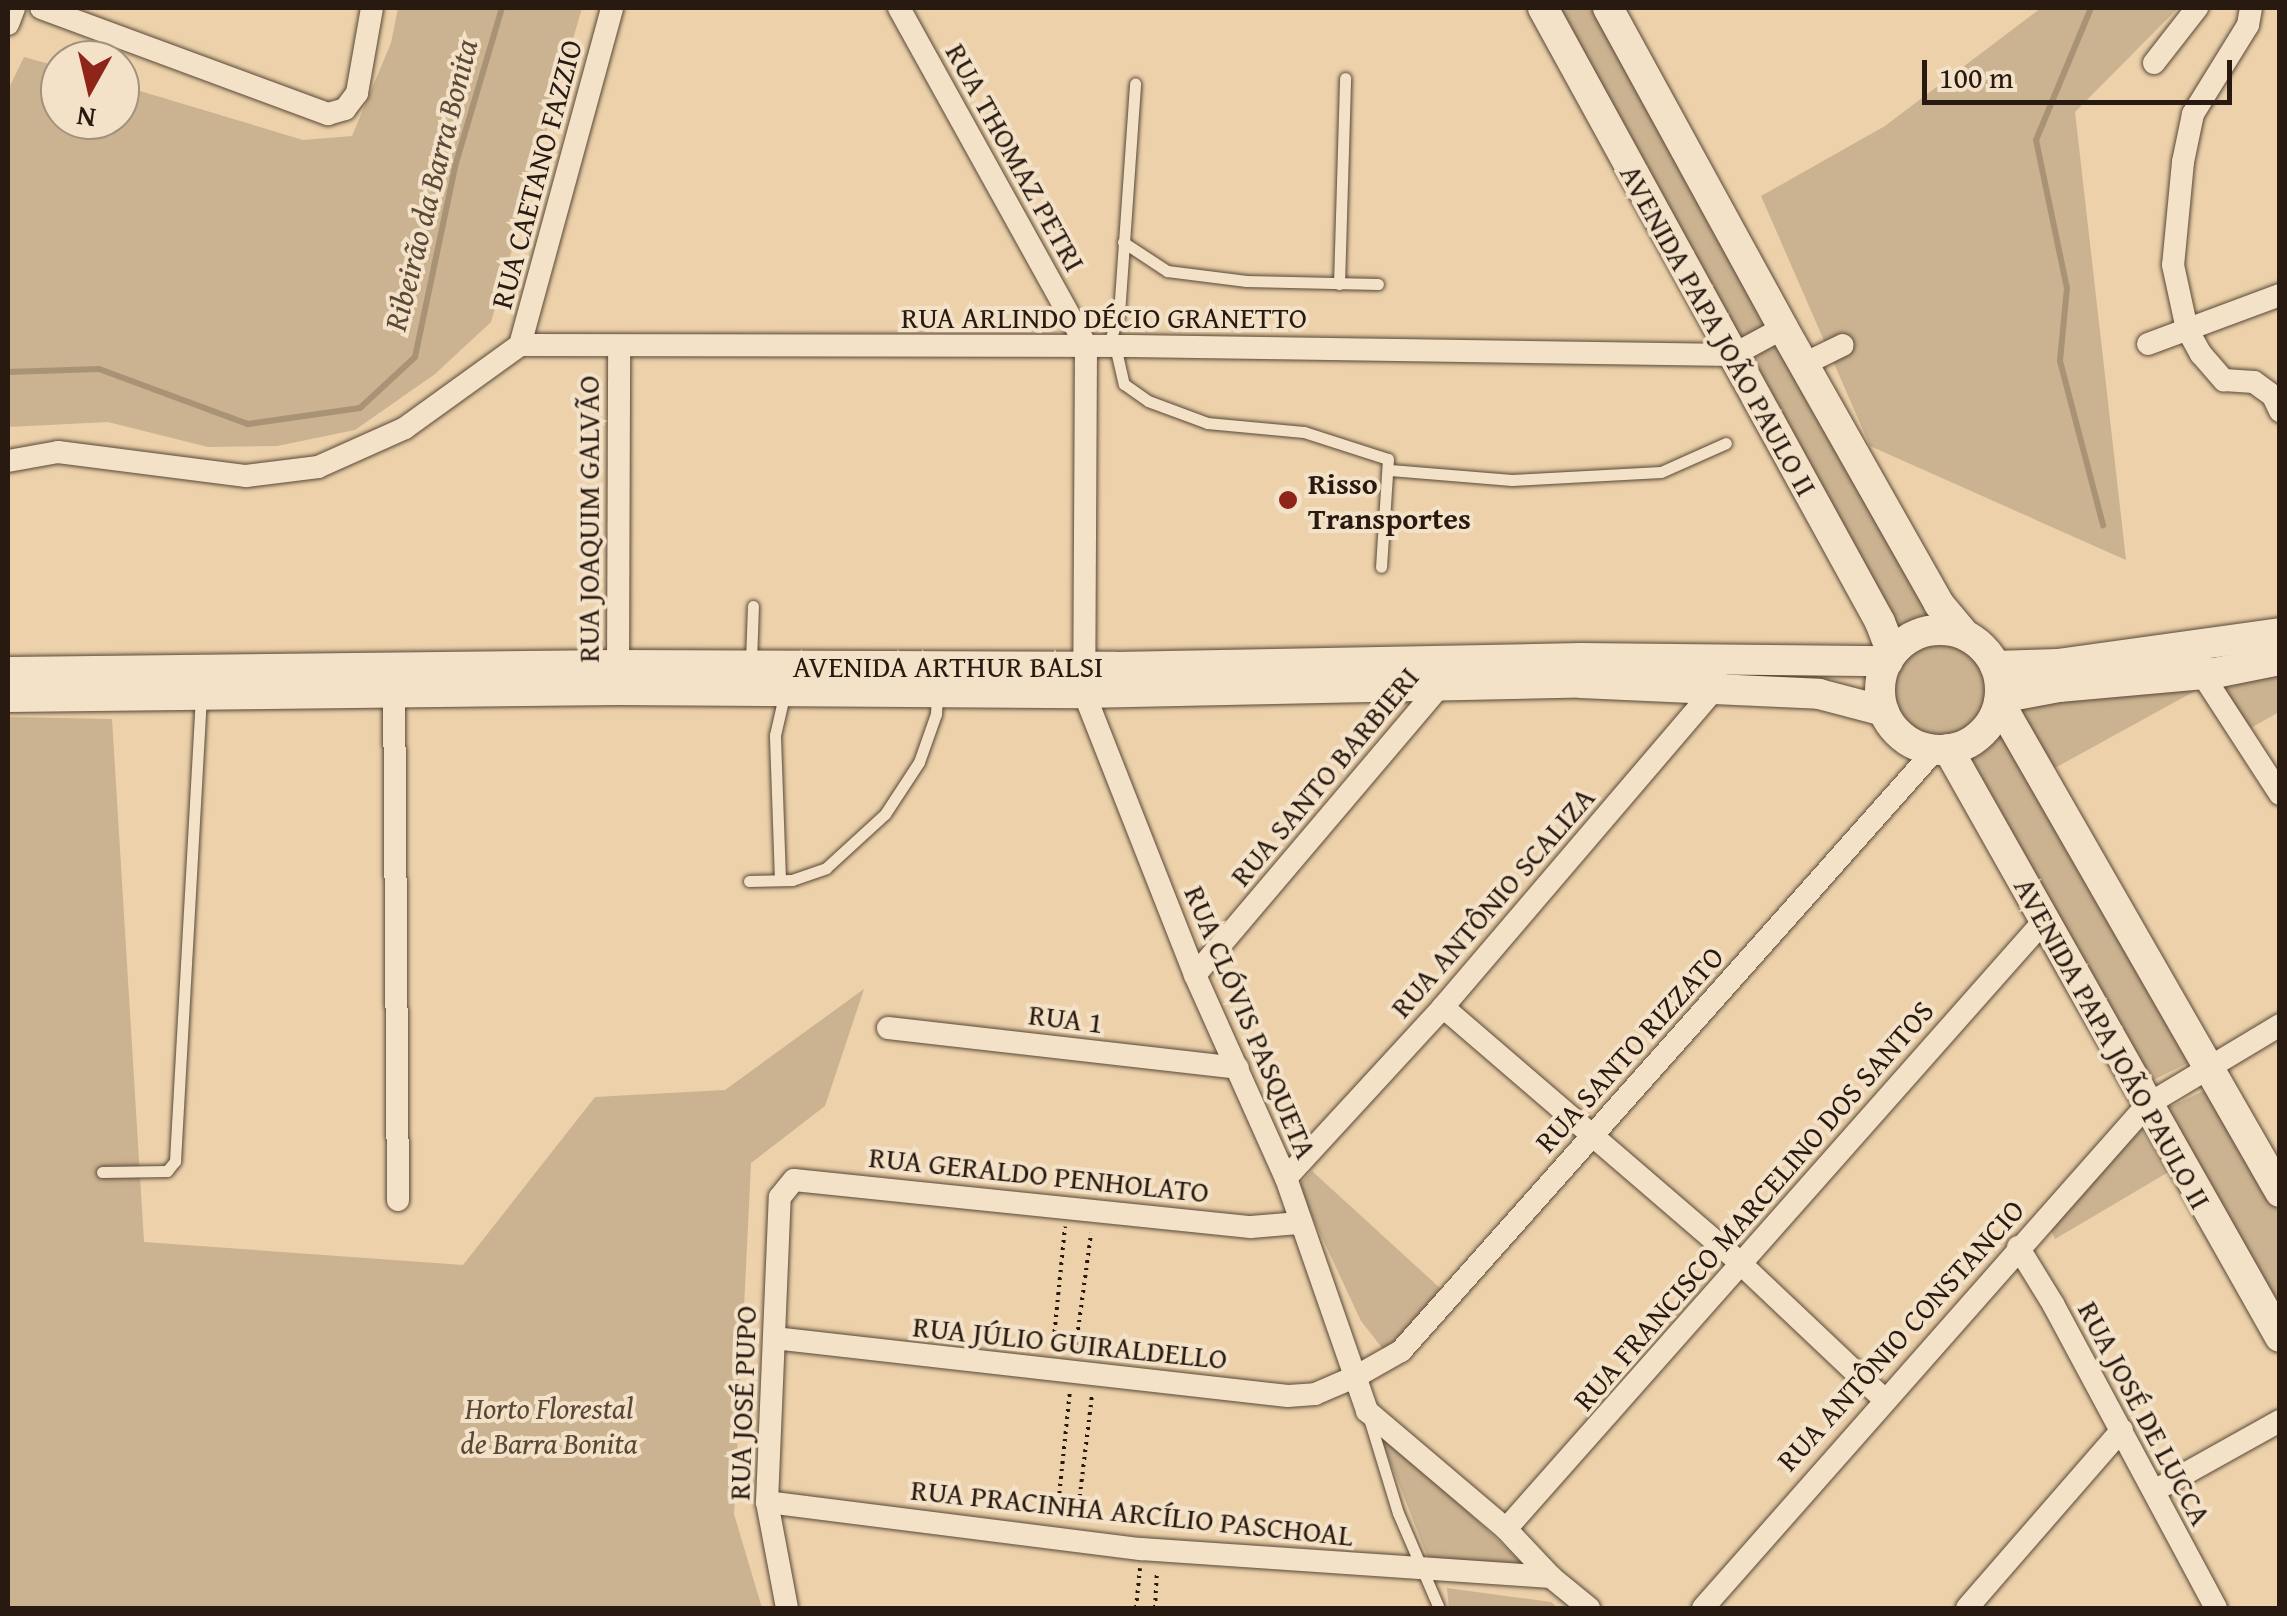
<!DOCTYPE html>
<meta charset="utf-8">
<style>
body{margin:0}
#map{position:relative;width:2287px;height:1616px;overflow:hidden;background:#ecd1aa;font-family:"Gentium Book Plus",serif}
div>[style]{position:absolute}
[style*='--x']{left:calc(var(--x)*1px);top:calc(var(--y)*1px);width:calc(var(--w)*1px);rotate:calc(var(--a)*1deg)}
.green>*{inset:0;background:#cbb290}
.round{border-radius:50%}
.stream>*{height:6px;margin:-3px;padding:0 3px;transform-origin:3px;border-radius:3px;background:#a99376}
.path>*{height:4px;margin-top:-2px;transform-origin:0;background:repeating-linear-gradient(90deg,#281a11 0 2.5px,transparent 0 7.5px)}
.roads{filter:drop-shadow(0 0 2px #594837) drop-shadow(0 0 2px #594837)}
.lane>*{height:11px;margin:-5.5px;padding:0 5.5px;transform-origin:5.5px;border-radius:5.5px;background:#f3e1c8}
.street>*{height:22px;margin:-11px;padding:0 11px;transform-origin:11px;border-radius:11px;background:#f3e1c8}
.secondary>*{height:30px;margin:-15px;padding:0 15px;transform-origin:15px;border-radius:15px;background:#f3e1c8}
.secondary>.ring{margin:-15px;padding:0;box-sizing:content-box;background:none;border:30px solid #f3e1c8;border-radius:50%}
.dots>*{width:28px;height:28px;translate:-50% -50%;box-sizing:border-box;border:5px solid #f3e1c8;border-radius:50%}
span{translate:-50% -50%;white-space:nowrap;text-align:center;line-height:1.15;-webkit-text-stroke:8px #f3e1c8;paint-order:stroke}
.street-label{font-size:30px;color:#281a11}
.poi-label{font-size:30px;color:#281a11;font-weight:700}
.left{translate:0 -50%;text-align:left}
.park-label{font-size:30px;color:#594837;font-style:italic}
.water-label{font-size:32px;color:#5c4a39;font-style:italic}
.frame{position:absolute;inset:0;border:10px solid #281a11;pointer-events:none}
.north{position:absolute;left:40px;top:40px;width:100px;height:100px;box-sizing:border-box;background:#f3e1c8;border:2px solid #a2917f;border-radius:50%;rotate:188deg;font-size:28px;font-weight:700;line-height:40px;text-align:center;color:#281a11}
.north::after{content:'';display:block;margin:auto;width:35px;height:45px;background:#8f2418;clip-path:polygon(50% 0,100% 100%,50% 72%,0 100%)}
.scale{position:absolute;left:1922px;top:60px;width:310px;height:45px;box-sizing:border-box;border:5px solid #281a11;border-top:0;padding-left:12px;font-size:30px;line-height:35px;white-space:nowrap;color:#281a11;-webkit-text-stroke:8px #f3e1c8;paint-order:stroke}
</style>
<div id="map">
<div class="green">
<i style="clip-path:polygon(398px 8px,582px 8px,491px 322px,435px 374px,355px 430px,277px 446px,208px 447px,108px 422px,8px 427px,8px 90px,24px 57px,60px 67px,60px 120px,120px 120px,120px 85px,303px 140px,352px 136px,391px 43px)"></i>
<i style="clip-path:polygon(1546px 8px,1605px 8px,1780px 327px,1735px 352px)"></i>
<i style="clip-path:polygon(2041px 8px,2178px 8px,2075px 112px,2126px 560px,1870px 446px,1761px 196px,1885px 126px)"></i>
<i style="clip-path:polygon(1782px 331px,1948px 622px,1918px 625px,1893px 637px,1737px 356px)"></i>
<i class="round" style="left:1886px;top:636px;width:110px;height:110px"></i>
<i style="clip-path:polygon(2279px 663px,2279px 712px,2242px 733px,2218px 675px)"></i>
<i style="clip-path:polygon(2204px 686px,2053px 769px,2017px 704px)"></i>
<i style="clip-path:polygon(8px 717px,112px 719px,144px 1242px,463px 1265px,595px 1097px,725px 1090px,864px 989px,825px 1106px,751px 1163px,734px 1514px,762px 1608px,8px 1608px)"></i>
<i style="clip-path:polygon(1994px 723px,2194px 1060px,2147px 1083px,1963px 749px)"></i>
<i style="clip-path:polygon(2210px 1088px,2279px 1214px,2279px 1323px,2163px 1110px)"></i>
<i style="clip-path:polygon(2146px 1116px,2177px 1167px,2055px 1239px,2051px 1230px)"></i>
<i style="clip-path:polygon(1312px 1171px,1441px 1289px,1391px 1347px,1383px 1349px,1361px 1321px,1298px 1186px)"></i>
<i style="clip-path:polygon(1376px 1425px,1522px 1563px,1429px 1561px)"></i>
<i style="clip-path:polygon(1447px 1588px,1551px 1602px,1558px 1608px,1449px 1608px)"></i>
</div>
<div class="stream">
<i style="--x:2091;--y:8;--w:143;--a:112.6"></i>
<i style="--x:2036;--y:140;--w:151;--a:78.2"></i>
<i style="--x:2067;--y:288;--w:73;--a:95.5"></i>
<i style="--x:2060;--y:361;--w:170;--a:75.3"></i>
<i style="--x:8;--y:372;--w:91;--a:-1.9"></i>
<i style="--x:99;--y:369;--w:159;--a:20.3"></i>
<i style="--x:248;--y:424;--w:113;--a:-8.1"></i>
<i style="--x:360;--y:408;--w:75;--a:-42.8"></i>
<i style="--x:415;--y:357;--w:198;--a:-78.1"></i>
<i style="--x:456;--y:163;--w:162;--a:-73.5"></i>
</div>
<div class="path">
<i style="--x:1053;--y:1347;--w:121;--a:-84.3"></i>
<i style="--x:1075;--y:1352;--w:120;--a:-82.3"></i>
<i style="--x:1057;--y:1516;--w:126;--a:-84.1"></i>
<i style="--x:1077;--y:1519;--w:125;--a:-83.1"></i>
<i style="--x:1136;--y:1608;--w:40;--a:-84.3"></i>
<i style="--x:1155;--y:1608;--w:35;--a:-87"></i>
</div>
<div class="roads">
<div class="lane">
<i style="--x:1123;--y:242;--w:53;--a:33.4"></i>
<i style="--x:1167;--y:271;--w:80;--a:7.2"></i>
<i style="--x:1246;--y:281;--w:132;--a:1.3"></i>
<i style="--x:1339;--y:284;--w:206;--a:-88.3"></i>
<i style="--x:1108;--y:346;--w:34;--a:-71"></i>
<i style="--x:1119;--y:314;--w:231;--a:-86"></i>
<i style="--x:1115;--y:346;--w:39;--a:77"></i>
<i style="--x:1124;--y:384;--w:29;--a:35"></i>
<i style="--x:1148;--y:401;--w:63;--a:20.4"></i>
<i style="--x:1207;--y:423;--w:97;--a:5.3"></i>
<i style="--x:1304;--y:432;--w:88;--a:17.8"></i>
<i style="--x:1388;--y:459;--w:108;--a:93.7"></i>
<i style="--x:1390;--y:470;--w:122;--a:4.7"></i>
<i style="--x:1512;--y:480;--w:149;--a:-3.1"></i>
<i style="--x:1661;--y:472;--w:71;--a:-24"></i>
<i style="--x:751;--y:662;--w:56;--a:-88"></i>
<i style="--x:780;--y:880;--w:145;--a:-92"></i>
<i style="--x:775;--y:735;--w:40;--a:-77"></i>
<i style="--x:749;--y:881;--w:43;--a:-1.3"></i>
<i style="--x:792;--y:880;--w:36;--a:-19"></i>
<i style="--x:826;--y:868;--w:80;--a:-42.5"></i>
<i style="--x:885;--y:814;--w:62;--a:-56.8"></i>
<i style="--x:919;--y:762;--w:51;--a:-70.5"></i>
<i style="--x:936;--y:714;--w:22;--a:-87"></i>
<i style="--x:102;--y:1172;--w:65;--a:-0.9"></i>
<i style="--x:167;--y:1171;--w:13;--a:-51"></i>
<i style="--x:175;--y:1161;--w:466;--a:-86.8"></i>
<i style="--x:1368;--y:1415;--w:102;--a:73"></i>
<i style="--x:1398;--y:1513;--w:103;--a:66.7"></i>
</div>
<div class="street">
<i style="--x:41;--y:8;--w:306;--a:20.3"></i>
<i style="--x:328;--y:114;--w:18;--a:-16"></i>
<i style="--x:345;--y:109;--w:20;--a:-53"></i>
<i style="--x:357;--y:93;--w:86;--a:-80"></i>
<i style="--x:899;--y:8;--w:386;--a:61"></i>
<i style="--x:1086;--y:346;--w:347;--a:90.3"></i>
<i style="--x:1084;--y:693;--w:303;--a:68.5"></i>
<i style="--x:1195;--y:975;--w:222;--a:65.9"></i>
<i style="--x:1286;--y:1178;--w:247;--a:70.8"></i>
<i style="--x:1367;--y:1411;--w:182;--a:40.3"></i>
<i style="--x:1506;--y:1529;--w:66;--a:46.8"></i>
<i style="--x:1551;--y:1577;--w:49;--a:39.2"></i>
<i style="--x:2251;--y:8;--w:17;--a:100"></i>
<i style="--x:2248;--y:25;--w:105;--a:121.7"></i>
<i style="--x:2193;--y:114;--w:49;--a:101.8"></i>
<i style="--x:2183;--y:162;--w:103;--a:95.5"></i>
<i style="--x:2173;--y:265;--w:66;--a:77.7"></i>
<i style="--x:2187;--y:329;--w:29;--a:61"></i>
<i style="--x:2201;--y:354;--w:35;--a:49"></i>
<i style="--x:2224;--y:380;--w:30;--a:4"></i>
<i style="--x:2254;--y:382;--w:24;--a:36"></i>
<i style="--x:2273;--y:396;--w:17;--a:65"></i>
<i style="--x:8;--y:24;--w:17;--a:-69"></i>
<i style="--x:2154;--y:63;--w:70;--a:-52"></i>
<i style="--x:2148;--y:344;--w:141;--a:-20.4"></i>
<i style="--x:520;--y:345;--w:610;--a:0.09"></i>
<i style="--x:1130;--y:346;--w:603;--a:0.86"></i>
<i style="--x:1733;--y:355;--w:57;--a:-28.4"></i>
<i style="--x:1804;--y:364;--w:43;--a:-26"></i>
<i style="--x:8;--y:461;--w:51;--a:-10.2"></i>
<i style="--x:58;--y:452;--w:190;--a:7.3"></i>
<i style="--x:246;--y:476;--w:73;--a:-7.1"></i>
<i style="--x:318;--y:467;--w:95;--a:-24.1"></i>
<i style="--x:405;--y:428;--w:142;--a:-35.8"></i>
<i style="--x:520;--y:345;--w:349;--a:-74.7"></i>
<i style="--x:2200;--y:661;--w:13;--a:81"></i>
<i style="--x:2202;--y:674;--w:143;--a:57"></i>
<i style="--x:618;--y:677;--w:329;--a:-89.8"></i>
<i style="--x:394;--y:680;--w:520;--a:89.56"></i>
<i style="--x:1195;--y:975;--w:387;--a:-49.7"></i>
<i style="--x:1443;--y:1007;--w:391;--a:40.7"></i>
<i style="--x:1739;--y:1262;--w:201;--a:43.4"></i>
<i style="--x:888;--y:1028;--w:352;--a:6.5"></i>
<i style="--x:1286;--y:1178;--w:232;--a:-47.4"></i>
<i style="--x:1443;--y:1007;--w:426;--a:-49.5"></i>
<i style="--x:2018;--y:1247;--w:67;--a:58.4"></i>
<i style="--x:2053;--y:1304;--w:345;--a:61.8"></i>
<i style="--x:774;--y:1338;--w:517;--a:6.44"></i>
<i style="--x:1288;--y:1396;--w:27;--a:-4"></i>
<i style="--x:1315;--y:1394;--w:46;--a:-23.2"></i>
<i style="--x:1357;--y:1376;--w:51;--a:-29.6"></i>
<i style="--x:1401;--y:1351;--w:804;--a:-48.38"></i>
<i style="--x:2154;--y:1491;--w:144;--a:-29.1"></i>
<i style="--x:767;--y:1502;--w:377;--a:7.2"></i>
<i style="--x:1141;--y:1549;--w:411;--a:3.9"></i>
<i style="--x:1506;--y:1529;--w:812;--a:-48.5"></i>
<i style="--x:787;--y:1608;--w:108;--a:-100.7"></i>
<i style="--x:767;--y:1502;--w:305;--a:-87.6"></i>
<i style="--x:780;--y:1197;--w:22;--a:-51"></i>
<i style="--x:794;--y:1180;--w:459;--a:5.9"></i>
<i style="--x:1251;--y:1227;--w:49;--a:-4.7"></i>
<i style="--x:1703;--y:1608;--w:671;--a:-48.57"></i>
<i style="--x:2147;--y:1105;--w:155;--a:-31"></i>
<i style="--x:1967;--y:1608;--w:236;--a:-49"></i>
</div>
<div class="secondary">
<i style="--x:1543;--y:8;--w:700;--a:61.24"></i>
<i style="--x:1880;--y:622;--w:34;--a:69"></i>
<i style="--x:1608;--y:8;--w:365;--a:61.3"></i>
<i style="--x:1783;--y:328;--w:317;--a:60.5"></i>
<i style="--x:1939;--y:604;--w:39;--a:50"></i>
<i class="ring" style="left:1880px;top:630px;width:90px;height:90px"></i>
<i style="--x:1995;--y:666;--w:63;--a:-1.8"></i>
<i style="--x:2058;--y:664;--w:224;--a:-7.9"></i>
<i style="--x:8;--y:672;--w:609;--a:-0.66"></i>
<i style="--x:617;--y:665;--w:498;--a:0.2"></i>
<i style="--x:1115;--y:667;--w:466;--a:-1.1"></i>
<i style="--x:1581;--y:658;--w:307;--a:0.6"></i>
<i style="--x:8;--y:697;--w:610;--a:-0.66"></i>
<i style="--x:618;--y:690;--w:466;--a:0.4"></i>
<i style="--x:1084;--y:693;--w:497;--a:-1.2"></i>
<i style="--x:1581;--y:683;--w:238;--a:2.6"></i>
<i style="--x:1819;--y:694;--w:67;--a:14.7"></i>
<i style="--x:2000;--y:698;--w:60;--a:-10.6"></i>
<i style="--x:2059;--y:687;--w:157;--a:-5.1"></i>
<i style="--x:2215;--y:673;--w:66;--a:-11.3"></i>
<i style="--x:1999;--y:702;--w:565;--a:60.17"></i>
<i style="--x:1948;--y:749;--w:675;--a:60.55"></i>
</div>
</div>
<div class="dots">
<i style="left:1288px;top:500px;background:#8f2418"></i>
</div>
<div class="street-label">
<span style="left:1016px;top:157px;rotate:61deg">RUA THOMAZ PETRI</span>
<span style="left:536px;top:174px;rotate:-75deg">RUA CAETANO FAZZIO</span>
<span style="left:1104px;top:317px">RUA ARLINDO DÉCIO GRANETTO</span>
<span style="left:1719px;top:330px;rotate:61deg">AVENIDA PAPA JOÃO PAULO II</span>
<span style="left:588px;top:519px;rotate:-90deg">RUA JOAQUIM GALVÃO</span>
<span style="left:948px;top:666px">AVENIDA ARTHUR BALSI</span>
<span style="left:1324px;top:776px;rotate:-50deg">RUA SANTO BARBIERI</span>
<span style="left:1492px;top:902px;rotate:-49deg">RUA ANTÔNIO SCALIZA</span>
<span style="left:1066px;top:1018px;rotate:7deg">RUA 1</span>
<span style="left:1251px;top:1022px;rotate:67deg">RUA CLÓVIS PASQUETA</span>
<span style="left:2113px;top:1043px;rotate:61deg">AVENIDA PAPA JOÃO PAULO II</span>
<span style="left:1629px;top:1049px;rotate:-48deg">RUA SANTO RIZZATO</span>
<span style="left:1039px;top:1174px;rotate:6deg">RUA GERALDO PENHOLATO</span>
<span style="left:1753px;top:1205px;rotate:-49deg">RUA FRANCISCO MARCELINO DOS SANTOS</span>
<span style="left:1900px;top:1335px;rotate:-48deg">RUA ANTÔNIO CONSTANCIO</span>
<span style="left:1070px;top:1342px;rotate:6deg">RUA JÚLIO GUIRALDELLO</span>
<span style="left:742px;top:1403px;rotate:-88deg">RUA JOSÉ PUPO</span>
<span style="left:2145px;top:1413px;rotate:62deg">RUA JOSÉ DE LUCCA</span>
<span style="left:1132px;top:1512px;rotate:6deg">RUA PRACINHA ARCÍLIO PASCHOAL</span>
</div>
<div class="poi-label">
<span class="left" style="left:1308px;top:500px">Risso<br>Transportes</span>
</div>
<div class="park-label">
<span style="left:549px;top:1425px">Horto Florestal<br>de Barra Bonita</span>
</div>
<div class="water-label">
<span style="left:431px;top:185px;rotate:-76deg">Ribeirão da Barra Bonita</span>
</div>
<div class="frame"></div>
<div class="north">N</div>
<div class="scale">100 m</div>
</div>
